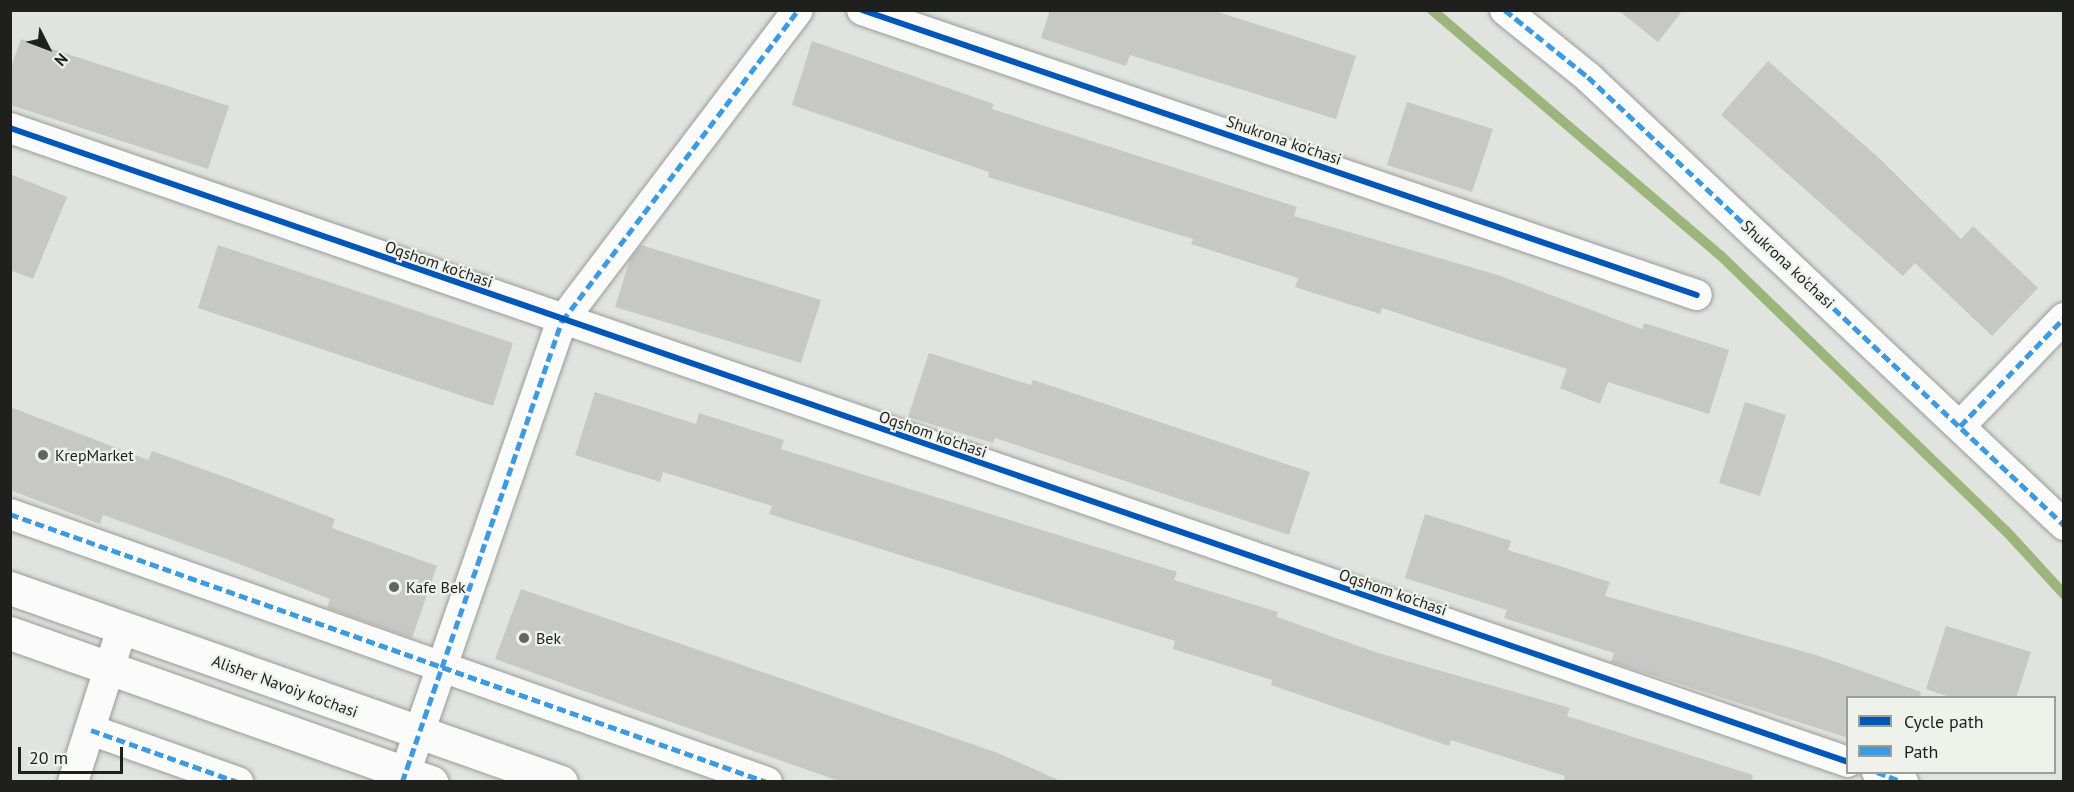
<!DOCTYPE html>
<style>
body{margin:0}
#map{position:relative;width:2074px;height:792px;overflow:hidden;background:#e1e3df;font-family:"PT Sans",sans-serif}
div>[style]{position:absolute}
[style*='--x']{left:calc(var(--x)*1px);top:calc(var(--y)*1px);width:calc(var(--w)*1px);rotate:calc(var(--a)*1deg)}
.stream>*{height:10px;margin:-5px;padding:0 5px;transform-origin:5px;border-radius:5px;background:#9cb57c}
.building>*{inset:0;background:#c7c8c5}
.roads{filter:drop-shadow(0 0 2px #9a9b99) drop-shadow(0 0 2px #9a9b99)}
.minor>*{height:30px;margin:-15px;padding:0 15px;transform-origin:15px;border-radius:15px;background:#fafbfa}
.secondary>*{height:33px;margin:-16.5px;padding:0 16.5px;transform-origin:16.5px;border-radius:16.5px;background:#fafbfa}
.quiet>*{height:4.5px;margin-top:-2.25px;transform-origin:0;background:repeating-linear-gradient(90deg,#3c9be0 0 9px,transparent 0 13.5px)}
.cycleway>*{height:6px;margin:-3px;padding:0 3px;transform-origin:3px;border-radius:3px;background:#0057b8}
.dots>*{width:16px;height:16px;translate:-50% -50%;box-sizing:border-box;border:3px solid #eef2eb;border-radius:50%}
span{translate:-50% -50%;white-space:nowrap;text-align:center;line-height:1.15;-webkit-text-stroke:4.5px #eef2eb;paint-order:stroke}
.street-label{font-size:16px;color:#1f201e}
.poi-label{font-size:16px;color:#1f201e}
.left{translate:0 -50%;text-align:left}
.frame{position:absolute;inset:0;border:12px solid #1f201e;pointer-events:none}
.legend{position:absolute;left:1846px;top:696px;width:210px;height:78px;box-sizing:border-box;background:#eef2eb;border:2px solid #9b9e99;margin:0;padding:8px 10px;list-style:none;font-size:18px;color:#1f201e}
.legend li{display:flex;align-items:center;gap:12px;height:30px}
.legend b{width:30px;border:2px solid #9b9e99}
.north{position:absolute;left:18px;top:18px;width:60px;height:60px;-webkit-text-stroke:4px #eef2eb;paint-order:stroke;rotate:132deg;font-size:16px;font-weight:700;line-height:24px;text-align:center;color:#1f201e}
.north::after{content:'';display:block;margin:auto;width:21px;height:27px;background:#1f201e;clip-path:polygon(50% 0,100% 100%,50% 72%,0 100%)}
.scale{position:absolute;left:18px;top:747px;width:105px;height:27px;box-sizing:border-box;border:3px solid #1f201e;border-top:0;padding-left:8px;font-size:18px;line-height:21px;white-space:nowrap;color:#1f201e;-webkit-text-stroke:4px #eef2eb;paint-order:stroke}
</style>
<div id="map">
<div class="stream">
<i style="--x:1432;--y:10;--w:378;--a:40.4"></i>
<i style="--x:1720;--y:255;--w:397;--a:44"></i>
<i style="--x:2006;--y:531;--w:86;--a:47.4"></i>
</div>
<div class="building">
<i style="clip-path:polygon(1050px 10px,1212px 10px,1356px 56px,1336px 119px,1130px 55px,1126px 66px,1041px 38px)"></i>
<i style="clip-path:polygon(1618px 10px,1683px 10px,1658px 42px)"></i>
<i style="clip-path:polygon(21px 39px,229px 106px,208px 169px,10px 105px,10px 70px)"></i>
<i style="clip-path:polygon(812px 41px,994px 104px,992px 109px,1297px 207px,1294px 216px,1501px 276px,1642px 329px,1644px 323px,1729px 350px,1709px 414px,1608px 382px,1600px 404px,1560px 388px,1567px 369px,1382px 308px,1380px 314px,1295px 287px,1298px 278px,1191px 244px,1193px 239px,988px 177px,989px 172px,792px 105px)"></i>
<i style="clip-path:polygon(1768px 61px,1879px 158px,1961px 239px,1973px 226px,2038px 288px,1992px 336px,1915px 263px,1903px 276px,1721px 115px)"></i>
<i style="clip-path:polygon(1407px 102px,1493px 129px,1472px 192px,1387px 165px)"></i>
<i style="clip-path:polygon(10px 174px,67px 197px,33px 279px,10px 270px)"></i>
<i style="clip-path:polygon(218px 245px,513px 343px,493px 406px,198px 308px)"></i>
<i style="clip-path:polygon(641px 245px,821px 300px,801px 363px,615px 307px,630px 259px)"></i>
<i style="clip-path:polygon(929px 353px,1031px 385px,1033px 380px,1310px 472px,1289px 535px,995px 438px,993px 443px,908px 417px)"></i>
<i style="clip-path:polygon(595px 392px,696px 424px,699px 413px,784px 440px,781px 449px,1177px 572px,1174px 580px,1278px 612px,1277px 617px,1375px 652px,1570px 708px,1567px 716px,1753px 775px,1752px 782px,1563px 782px,1565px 776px,1451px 740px,1449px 746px,1271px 685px,1272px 680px,1173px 649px,1175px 641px,769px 514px,772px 506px,663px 472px,660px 482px,575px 455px)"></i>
<i style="clip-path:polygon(1745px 402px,1786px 415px,1760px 496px,1719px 483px)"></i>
<i style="clip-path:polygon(10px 407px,148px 460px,152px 451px,236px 481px,335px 519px,332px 528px,437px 566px,412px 638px,327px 608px,330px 599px,226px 559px,103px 515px,100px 524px,10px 490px)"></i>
<i style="clip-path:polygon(1425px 514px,1511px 541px,1508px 550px,1610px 582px,1605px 596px,1816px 655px,1921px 692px,1920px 698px,1848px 698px,1848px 738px,1611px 662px,1614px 653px,1504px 618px,1507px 610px,1405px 578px)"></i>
<i style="clip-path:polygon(521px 589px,998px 753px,1063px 782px,842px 782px,651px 715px,495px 659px)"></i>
<i style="clip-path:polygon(1946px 626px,2031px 652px,2016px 698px,1953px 698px,1926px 689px)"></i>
</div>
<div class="roads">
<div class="minor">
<i style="--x:862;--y:10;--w:882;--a:18.85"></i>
<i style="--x:1505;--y:10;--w:107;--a:38.9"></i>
<i style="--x:1588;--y:77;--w:654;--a:43.26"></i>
<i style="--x:10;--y:128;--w:1944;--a:19.03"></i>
<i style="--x:1960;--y:426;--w:150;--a:-46.1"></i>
<i style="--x:10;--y:514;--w:803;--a:19.5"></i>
<i style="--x:91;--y:730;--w:156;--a:19.5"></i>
<i style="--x:1877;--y:772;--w:28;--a:21"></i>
<i style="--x:73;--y:782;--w:162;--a:-72.3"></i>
<i style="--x:402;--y:782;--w:488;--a:-70.9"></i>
<i style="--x:562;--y:321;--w:390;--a:-52.8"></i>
</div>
<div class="secondary">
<i style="--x:10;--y:588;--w:584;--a:19.4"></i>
<i style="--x:10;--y:633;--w:447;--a:19.5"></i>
</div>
</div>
<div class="quiet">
<i style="--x:1505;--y:10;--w:107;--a:38.9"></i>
<i style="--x:1588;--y:77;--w:654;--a:43.26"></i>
<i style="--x:1960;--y:426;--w:150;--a:-46.1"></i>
<i style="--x:10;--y:514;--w:803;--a:19.5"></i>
<i style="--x:91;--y:730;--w:156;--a:19.5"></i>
<i style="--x:1877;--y:772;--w:28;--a:21"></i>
<i style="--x:402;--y:782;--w:488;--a:-70.9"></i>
<i style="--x:562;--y:321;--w:390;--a:-52.8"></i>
</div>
<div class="cycleway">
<i style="--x:862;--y:10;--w:882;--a:18.85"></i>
<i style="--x:10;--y:128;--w:1944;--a:19.03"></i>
</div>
<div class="dots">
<i style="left:43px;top:455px;background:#636462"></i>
<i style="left:394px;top:587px;background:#636462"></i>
<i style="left:524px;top:638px;background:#636462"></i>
</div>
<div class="street-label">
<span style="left:1284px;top:140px;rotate:19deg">Shukrona ko'chasi</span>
<span style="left:439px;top:264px;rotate:19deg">Oqshom ko'chasi</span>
<span style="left:1788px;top:264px;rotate:43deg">Shukrona ko'chasi</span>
<span style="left:933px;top:434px;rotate:19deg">Oqshom ko'chasi</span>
<span style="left:1393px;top:592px;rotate:19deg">Oqshom ko'chasi</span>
<span style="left:285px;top:686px;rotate:20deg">Alisher Navoiy ko'chasi</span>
</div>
<div class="poi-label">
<span class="left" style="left:55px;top:455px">KrepMarket</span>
<span class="left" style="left:406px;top:587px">Kafe Bek</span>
<span class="left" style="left:536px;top:638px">Bek</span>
</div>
<div class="frame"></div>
<ul class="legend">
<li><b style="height:8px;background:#0057b8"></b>Cycle path</li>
<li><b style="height:8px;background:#3c9be0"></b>Path</li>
</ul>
<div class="north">N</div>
<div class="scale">20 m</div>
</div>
